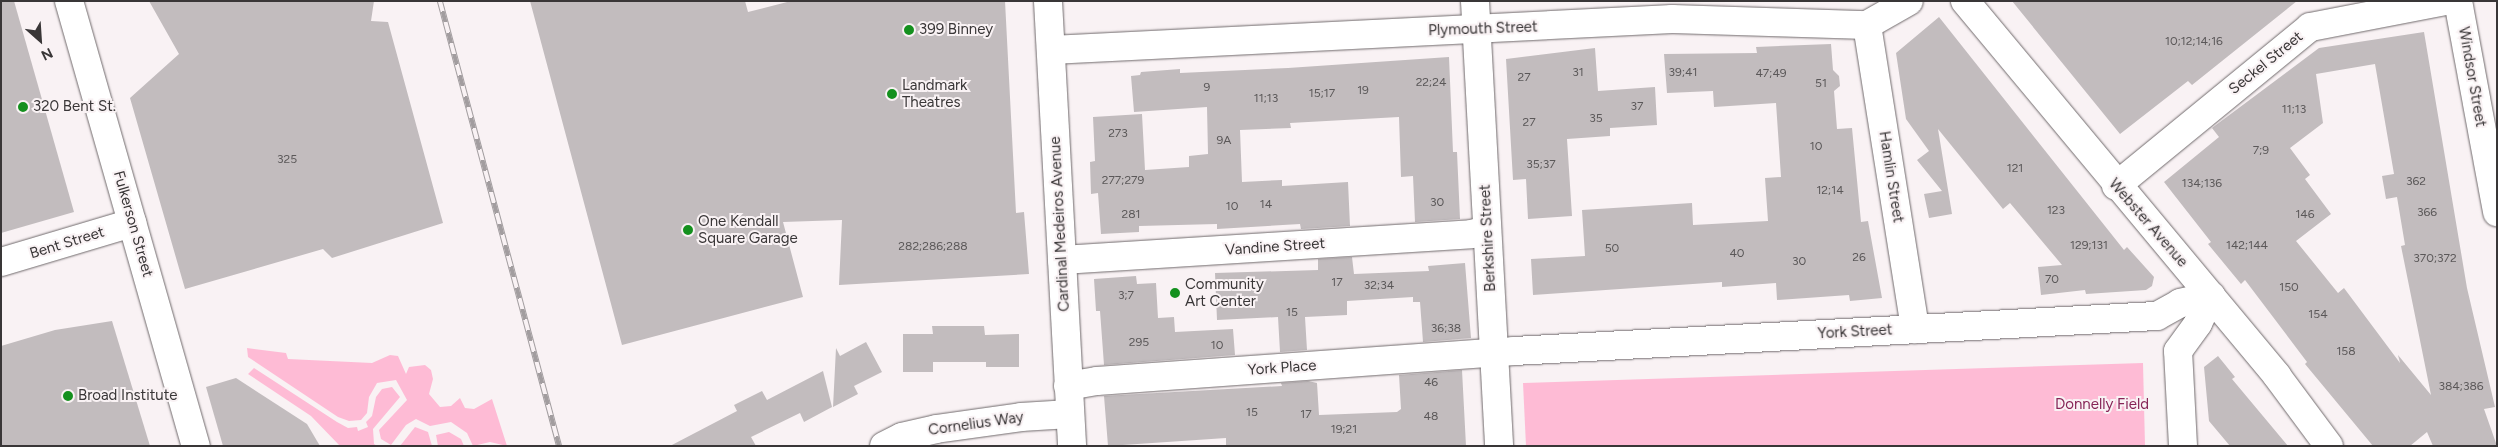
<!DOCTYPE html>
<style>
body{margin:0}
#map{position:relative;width:2498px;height:447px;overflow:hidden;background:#f9f2f4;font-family:Figtree,sans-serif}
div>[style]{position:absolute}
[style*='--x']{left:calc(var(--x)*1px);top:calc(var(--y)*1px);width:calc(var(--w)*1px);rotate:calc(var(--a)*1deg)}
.green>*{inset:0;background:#febbd5}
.building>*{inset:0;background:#c2bcbe}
.roads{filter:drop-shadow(0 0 1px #706a6c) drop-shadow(0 0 1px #706a6c)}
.minor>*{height:28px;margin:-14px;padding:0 14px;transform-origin:14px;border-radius:14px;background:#fff}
.major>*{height:28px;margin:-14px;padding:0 14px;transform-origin:14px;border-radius:14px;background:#fff}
.rail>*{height:5.5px;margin-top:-2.75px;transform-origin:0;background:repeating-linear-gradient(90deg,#f9f2f4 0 11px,#a29d9f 0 22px);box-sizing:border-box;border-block:1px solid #a29d9f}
.dots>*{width:14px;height:14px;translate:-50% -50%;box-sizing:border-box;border:2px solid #f9f2f4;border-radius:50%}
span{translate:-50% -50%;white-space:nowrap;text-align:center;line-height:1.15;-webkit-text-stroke:4px #f9f2f4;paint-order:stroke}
.number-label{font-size:12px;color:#5b5859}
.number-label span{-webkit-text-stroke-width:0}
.street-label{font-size:15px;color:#393637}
.poi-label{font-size:15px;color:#393637}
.left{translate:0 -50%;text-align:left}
.park-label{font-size:15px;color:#862456}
.frame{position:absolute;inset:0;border:2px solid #393637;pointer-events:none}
.north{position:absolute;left:15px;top:15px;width:50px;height:50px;-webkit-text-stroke:4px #f9f2f4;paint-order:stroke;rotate:154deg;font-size:14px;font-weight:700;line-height:20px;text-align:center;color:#393637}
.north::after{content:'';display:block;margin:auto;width:18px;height:22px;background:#393637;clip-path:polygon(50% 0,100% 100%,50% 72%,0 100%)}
</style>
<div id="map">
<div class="green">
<i style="clip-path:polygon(247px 348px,286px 353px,288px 359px,372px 363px,390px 355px,398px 356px,406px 374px,409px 367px,425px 365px,431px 370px,433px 379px,429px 394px,440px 407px,451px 406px,460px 398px,465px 408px,474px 409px,492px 399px,507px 446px,490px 442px,473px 446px,467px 433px,451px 422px,430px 426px,416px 419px,406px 425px,391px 445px,381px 439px,379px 430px,407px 400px,396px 380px,377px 383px,369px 397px,367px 413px,361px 420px,349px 421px,338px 417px,248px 357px)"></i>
<i style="clip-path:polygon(2143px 363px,2145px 446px,1526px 446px,1523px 383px)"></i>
<i style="clip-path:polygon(254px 368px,337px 422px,348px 428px,357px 427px,358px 431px,368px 427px,366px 422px,372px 416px,376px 397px,382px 389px,392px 387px,400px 397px,373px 429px,374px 444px,377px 446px,340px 446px,311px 416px,248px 374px)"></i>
<i style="clip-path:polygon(415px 427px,428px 432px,432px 446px,400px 446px)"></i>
<i style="clip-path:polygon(449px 432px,461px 439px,464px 446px,438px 446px,436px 435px)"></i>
</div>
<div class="building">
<i style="clip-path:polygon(1px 1px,14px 1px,74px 212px,1px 233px)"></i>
<i style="clip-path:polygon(149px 1px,374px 1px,371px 21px,388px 22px,443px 223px,332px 258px,323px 249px,185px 289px,130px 98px,179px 54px)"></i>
<i style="clip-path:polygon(530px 1px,745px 1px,748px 12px,791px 1px,1005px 1px,1016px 213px,1024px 212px,1029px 274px,839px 285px,842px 220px,783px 222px,803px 297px,622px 345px)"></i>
<i style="clip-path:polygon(2012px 1px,2297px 1px,2192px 85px,2188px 81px,2120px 134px)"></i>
<i style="clip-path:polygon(1939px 17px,2124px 250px,2127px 247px,2154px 277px,2152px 286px,2146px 290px,2086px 294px,2085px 290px,2041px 295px,2038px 267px,2062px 265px,2010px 203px,2003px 209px,1938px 129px,1952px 214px,1929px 218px,1924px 194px,1942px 191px,1917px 160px,1929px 151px,1906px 119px,1896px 53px)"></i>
<i style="clip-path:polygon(evenodd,2424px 32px,2467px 288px,2495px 407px,2484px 409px,2497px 446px,2433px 446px,2427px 432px,2410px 446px,2373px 446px,2305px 364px,2307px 362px,2245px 280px,2241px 284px,2208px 244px,2211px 242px,2164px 182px,2219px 137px,2212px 128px,2319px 48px,2424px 32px,2375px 64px,2394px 174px,2382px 176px,2386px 199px,2397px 197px,2405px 245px,2401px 246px,2431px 395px,2398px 355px,2400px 363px,2344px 288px,2338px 293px,2296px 241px,2331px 214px,2305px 179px,2310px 175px,2290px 148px,2323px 123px,2316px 74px,2375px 64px)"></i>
<i style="clip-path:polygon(1831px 44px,1833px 70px,1839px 76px,1840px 86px,1834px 91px,1837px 129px,1852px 128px,1861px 222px,1868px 221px,1882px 298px,1850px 301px,1849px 295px,1777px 300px,1776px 283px,1722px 287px,1722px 282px,1533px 295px,1531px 259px,1585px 256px,1582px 210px,1692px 203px,1693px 225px,1768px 221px,1765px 178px,1781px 177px,1776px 103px,1714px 107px,1713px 91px,1667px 93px,1664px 54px,1757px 53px,1756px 47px)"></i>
<i style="clip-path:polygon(1595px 48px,1598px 91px,1655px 87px,1657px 125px,1610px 128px,1610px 136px,1567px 139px,1572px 216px,1528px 219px,1526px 179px,1513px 180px,1506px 59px)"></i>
<i style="clip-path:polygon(1449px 57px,1453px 152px,1457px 152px,1460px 219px,1415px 222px,1413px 176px,1401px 177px,1399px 117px,1290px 123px,1291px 128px,1240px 130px,1242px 182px,1282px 180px,1282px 186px,1348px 182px,1350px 226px,1301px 229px,1300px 224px,1217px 229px,1217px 224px,1139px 226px,1139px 232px,1101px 234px,1098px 193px,1091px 194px,1090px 162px,1095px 161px,1093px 117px,1142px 114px,1145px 170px,1189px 167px,1189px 156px,1208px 154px,1207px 107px,1134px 112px,1131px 76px,1140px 75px,1141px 72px,1180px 69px,1180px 73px,1288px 68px)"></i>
<i style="clip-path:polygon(1352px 257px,1354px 274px,1429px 271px,1428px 266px,1465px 263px,1471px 338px,1423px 342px,1420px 302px,1413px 302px,1413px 297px,1347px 301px,1347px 315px,1305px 317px,1307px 350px,1280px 352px,1278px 317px,1217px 320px,1215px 273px,1318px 270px,1318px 259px)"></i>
<i style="clip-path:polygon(1136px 276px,1137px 284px,1156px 283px,1158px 318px,1174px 317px,1175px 332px,1233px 329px,1235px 355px,1104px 365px,1100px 311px,1096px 311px,1094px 279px)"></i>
<i style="clip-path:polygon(112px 321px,150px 446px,1px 446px,1px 346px,55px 330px)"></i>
<i style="clip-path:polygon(932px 326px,984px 326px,985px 335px,1019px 334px,1019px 367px,986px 367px,986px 362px,933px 362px,933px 372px,903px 372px,903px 334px,933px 334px)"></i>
<i style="clip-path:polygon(866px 342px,882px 372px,854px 386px,858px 394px,833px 407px,836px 348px,840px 356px)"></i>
<i style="clip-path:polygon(2218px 356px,2235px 377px,2232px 379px,2288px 446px,2230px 446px,2209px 421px,2204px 367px)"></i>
<i style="clip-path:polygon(1462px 370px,1466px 446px,1226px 446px,1226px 438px,1108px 446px,1104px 396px,1282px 386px,1281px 383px,1308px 381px,1317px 383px,1319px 415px,1397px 412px,1401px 409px,1399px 375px)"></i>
<i style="clip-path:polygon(823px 371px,832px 407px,804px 422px,800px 413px,751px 437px,756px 446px,670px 446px,737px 411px,734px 405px,762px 391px,767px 400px)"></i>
<i style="clip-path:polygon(236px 378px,307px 424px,320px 446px,223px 446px,206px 387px)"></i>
</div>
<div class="roads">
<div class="minor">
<i style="--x:69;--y:1;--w:463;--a:74.1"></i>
<i style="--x:1475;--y:1;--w:446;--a:86.9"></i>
<i style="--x:1965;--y:1;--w:488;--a:50.2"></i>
<i style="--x:2277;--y:376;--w:87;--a:53.4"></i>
<i style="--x:2458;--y:1;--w:215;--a:79.5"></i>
<i style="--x:1867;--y:25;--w:308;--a:81"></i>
<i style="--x:1051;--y:50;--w:622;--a:-2.86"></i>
<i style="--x:1672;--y:19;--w:195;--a:1.8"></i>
<i style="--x:1867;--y:25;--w:48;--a:-29.7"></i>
<i style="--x:2116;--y:186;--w:251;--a:-39.3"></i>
<i style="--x:2310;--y:27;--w:137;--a:-10.9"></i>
<i style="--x:1062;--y:260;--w:410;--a:-3.6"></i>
<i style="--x:1471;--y:234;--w:16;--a:-14"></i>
<i style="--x:1;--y:262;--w:137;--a:-16.6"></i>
<i style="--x:1068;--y:386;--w:29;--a:-10"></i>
<i style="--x:1097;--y:381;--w:418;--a:-4.1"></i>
<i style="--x:1514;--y:351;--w:644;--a:-3.12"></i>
<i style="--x:2157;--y:316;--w:26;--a:-29"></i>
<i style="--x:2180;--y:303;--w:32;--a:-13"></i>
<i style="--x:884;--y:446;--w:20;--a:-27"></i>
<i style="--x:902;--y:437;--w:35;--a:-13"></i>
<i style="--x:936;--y:429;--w:86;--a:-8"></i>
<i style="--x:1021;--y:417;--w:49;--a:-3.5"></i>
<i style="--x:2183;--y:446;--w:95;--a:-93"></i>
<i style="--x:2178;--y:351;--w:34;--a:-54"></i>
<i style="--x:2198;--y:323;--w:30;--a:-64"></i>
</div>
<div class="major">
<i style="--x:1048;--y:1;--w:446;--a:86.9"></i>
</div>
</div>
<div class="rail">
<i style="--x:440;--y:1;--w:461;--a:75"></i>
</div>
<div class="dots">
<i style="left:909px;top:30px;background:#14901e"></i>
<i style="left:892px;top:94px;background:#14901e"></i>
<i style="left:23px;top:107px;background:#14901e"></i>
<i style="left:688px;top:230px;background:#14901e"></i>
<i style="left:1175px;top:293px;background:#14901e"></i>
<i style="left:68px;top:396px;background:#14901e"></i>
</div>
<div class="number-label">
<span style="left:2194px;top:42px">10;12;14;16</span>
<span style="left:1578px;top:73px">31</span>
<span style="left:1683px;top:73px">39;41</span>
<span style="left:1771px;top:74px">47;49</span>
<span style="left:1524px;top:78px">27</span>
<span style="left:1431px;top:83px">22;24</span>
<span style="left:1821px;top:84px">51</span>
<span style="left:1207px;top:88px">9</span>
<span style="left:1363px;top:91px">19</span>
<span style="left:1322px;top:94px">15;17</span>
<span style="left:1266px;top:99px">11;13</span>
<span style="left:1637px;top:107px">37</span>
<span style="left:2294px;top:110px">11;13</span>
<span style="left:1596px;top:119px">35</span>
<span style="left:1529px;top:123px">27</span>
<span style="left:1118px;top:134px">273</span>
<span style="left:1224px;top:141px">9A</span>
<span style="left:1816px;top:147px">10</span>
<span style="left:2261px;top:151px">7;9</span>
<span style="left:287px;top:160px">325</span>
<span style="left:1541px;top:165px">35;37</span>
<span style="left:2015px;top:169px">121</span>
<span style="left:1123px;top:181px">277;279</span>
<span style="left:2416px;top:182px">362</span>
<span style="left:2202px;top:184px">134;136</span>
<span style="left:1830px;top:191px">12;14</span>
<span style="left:1437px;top:203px">30</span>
<span style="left:1266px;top:205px">14</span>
<span style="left:1232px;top:207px">10</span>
<span style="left:2056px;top:211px">123</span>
<span style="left:2427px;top:213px">366</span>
<span style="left:1131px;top:215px">281</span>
<span style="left:2305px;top:215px">146</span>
<span style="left:2089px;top:246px">129;131</span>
<span style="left:2247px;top:246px">142;144</span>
<span style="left:933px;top:247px">282;286;288</span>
<span style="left:1612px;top:249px">50</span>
<span style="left:1737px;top:254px">40</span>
<span style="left:1859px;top:258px">26</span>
<span style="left:2435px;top:259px">370;372</span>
<span style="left:1799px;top:262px">30</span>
<span style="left:2052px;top:280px">70</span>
<span style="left:1337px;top:283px">17</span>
<span style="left:1379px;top:286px">32;34</span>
<span style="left:2289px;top:288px">150</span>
<span style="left:1126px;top:296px">3;7</span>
<span style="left:1292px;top:313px">15</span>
<span style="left:2318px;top:315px">154</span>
<span style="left:1446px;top:329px">36;38</span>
<span style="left:1139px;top:343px">295</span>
<span style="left:1217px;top:346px">10</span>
<span style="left:2346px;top:352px">158</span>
<span style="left:1431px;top:383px">46</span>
<span style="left:2461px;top:387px">384;386</span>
<span style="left:1252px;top:413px">15</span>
<span style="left:1306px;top:415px">17</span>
<span style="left:1431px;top:417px">48</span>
<span style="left:1344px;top:430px">19;21</span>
</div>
<div class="street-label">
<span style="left:1483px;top:29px;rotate:-2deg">Plymouth Street</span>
<span style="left:2266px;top:63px;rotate:-39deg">Seckel Street</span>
<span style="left:2472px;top:77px;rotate:80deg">Windsor Street</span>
<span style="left:1891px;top:177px;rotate:81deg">Hamlin Street</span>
<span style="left:2148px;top:223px;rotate:49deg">Webster Avenue</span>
<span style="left:133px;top:224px;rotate:74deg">Fulkerson Street</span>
<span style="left:1060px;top:224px;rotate:-93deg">Cardinal Medeiros Avenue</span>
<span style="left:1488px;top:238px;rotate:-93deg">Berkshire Street</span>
<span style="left:67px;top:243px;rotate:-17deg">Bent Street</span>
<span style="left:1275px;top:247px;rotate:-4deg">Vandine Street</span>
<span style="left:1855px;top:332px;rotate:-3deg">York Street</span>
<span style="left:1282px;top:368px;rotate:-4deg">York Place</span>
<span style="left:976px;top:424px;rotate:-8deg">Cornelius Way</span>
</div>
<div class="poi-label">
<span class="left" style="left:919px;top:30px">399 Binney</span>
<span class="left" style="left:902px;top:94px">Landmark<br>Theatres</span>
<span class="left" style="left:33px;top:107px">320 Bent St.</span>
<span class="left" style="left:698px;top:230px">One Kendall<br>Square Garage</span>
<span class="left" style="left:1185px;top:293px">Community<br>Art Center</span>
<span class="left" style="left:78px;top:396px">Broad Institute</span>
</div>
<div class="park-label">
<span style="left:2102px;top:405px">Donnelly Field</span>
</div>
<div class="frame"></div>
<div class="north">N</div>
</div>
